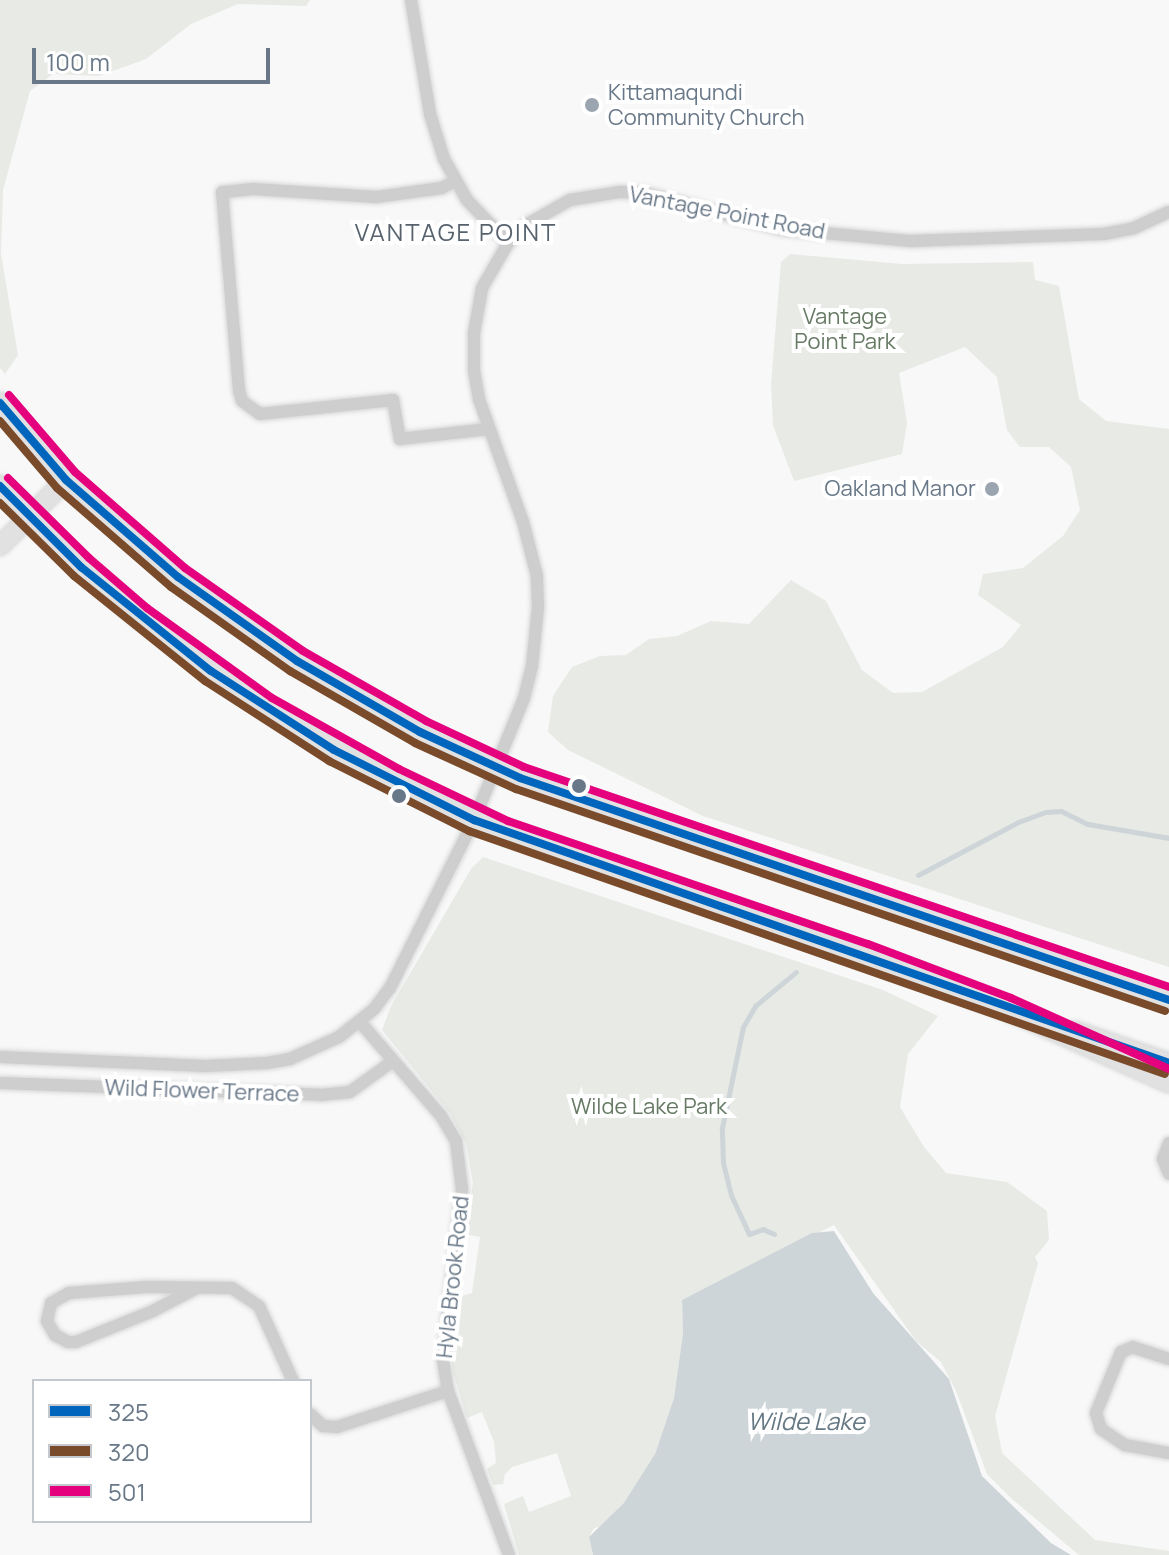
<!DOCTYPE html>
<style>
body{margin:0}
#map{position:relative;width:1169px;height:1555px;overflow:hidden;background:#f8f8f8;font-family:Manrope,sans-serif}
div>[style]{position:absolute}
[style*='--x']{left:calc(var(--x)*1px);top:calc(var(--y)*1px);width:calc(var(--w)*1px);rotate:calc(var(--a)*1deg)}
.green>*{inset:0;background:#e7eae5}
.water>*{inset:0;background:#ced5d8}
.stream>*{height:5px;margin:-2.5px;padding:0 2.5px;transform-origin:2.5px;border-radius:2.5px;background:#ced5d8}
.roads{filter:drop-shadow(0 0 2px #d5d6d7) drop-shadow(0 0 2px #d5d6d7)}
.minor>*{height:12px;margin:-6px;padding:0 6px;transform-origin:6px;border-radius:6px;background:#cececf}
.secondary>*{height:18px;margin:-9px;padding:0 9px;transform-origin:9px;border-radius:9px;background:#e1e1e2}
.primary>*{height:20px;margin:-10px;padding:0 10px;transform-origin:10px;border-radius:10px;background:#e1e1e2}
.bus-1>*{height:8px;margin:-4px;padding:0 4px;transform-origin:4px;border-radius:4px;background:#0065bd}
.bus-2>*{height:8px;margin:-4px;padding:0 4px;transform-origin:4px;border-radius:4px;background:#7a4b2a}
.bus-3>*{height:8px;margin:-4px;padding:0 4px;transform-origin:4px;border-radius:4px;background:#e5007d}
.dots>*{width:22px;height:22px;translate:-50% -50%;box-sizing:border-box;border:4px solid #fff;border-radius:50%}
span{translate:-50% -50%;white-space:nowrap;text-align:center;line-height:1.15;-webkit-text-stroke:8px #fff;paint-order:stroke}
.poi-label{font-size:22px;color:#697888}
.left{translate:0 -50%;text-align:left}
.right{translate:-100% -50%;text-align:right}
.street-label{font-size:22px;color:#697888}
.park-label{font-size:22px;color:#667a64}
.neighbourhood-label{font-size:24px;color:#57626d;letter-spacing:2px}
.water-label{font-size:24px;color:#657883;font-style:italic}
.legend{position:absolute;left:32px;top:1379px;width:280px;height:144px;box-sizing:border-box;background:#fff;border:2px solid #c3c9cf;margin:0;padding:10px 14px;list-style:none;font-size:24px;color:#697888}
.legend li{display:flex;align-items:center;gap:16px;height:40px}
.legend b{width:40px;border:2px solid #c3c9cf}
.scale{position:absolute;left:32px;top:48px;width:238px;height:36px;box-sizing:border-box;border:4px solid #697888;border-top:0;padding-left:10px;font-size:24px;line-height:28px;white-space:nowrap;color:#697888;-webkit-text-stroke:6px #fff;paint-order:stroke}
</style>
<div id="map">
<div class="green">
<i style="clip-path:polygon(0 0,310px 0,306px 6px,238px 4px,191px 24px,146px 59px,99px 76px,53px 74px,30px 91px,3px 190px,1px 254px,18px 355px,5px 374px,0 368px)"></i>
<i style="clip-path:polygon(790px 254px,902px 264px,1033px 262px,1035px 280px,1059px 286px,1079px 399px,1106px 421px,1169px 429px,1169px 967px,703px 816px,568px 750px,548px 732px,553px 696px,572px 667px,600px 656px,626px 655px,649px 639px,677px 636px,711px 621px,749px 624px,791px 580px,826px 601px,862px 670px,893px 693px,922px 692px,1003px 647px,1021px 625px,978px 595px,983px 574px,1023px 568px,1063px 536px,1080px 510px,1071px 467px,1049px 447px,1020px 447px,1007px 430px,997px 377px,965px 347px,899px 373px,907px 423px,902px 454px,794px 481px,773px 425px,771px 384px,781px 262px)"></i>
<i style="clip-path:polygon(483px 857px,883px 990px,938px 1016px,908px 1054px,900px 1107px,924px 1147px,946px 1173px,1007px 1182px,1047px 1211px,1049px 1240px,1035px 1257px,1038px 1263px,995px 1416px,1002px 1453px,1095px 1540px,1169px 1551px,1169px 1555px,1079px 1555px,1012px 1499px,987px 1474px,956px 1391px,941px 1362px,916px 1341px,834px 1225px,682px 1300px,683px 1333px,674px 1398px,655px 1454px,632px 1497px,603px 1526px,594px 1528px,589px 1537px,593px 1555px,519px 1555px,504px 1504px,523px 1496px,529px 1512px,571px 1496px,557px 1453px,512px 1467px,505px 1474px,503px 1484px,493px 1485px,487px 1469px,496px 1463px,494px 1442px,482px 1412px,467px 1418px,452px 1369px,456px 1298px,472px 1293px,480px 1237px,465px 1234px,473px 1183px,466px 1143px,449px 1112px,382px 1030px,391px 1006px,471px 869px)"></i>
</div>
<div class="water">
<i style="clip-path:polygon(834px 1231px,873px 1293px,949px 1379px,982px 1476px,1051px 1543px,1071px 1555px,593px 1555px,589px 1537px,624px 1503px,655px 1454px,674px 1398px,683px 1333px,682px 1300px,812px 1233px)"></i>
</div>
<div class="stream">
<i style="--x:918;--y:875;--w:113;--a:-27.9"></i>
<i style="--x:1018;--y:822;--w:30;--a:-20"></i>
<i style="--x:1046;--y:812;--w:15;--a:-4"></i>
<i style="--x:1061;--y:811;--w:30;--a:26"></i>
<i style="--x:1088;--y:824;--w:82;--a:9.8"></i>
<i style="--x:774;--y:1234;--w:12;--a:-156"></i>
<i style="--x:763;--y:1229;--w:15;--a:160"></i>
<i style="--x:749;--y:1234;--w:43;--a:-114.8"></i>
<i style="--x:731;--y:1195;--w:33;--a:-104"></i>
<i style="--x:723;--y:1163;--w:35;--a:-92"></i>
<i style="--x:722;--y:1128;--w:103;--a:-78.3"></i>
<i style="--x:743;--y:1027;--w:24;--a:-60"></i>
<i style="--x:755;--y:1006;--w:53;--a:-39.7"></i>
</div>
<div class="roads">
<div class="minor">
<i style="--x:411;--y:0;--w:116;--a:80.5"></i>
<i style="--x:430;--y:114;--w:47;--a:72.7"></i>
<i style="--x:444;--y:159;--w:47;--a:60.7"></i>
<i style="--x:467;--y:200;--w:59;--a:46.4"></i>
<i style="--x:455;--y:181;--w:15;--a:152"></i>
<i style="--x:442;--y:188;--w:67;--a:172.2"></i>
<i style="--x:376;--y:197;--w:123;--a:-176.3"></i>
<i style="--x:253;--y:189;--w:31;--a:174"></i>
<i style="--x:222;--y:192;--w:200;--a:85.1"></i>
<i style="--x:239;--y:391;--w:10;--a:73"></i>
<i style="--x:242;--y:401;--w:22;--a:36"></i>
<i style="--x:260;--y:414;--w:134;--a:-6"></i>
<i style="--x:393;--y:400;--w:40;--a:80"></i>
<i style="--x:400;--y:439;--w:89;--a:-6.5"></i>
<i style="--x:360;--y:1022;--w:124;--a:49.2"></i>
<i style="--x:441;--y:1116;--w:29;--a:59"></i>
<i style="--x:456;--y:1141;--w:48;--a:82.9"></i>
<i style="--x:462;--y:1189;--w:172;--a:96.3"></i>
<i style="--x:443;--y:1360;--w:31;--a:81"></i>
<i style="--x:448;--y:1391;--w:175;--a:69.6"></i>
<i style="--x:0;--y:1057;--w:206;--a:2.5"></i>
<i style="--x:206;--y:1066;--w:61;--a:-2.8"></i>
<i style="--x:267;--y:1063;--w:23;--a:-10"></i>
<i style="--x:290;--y:1059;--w:54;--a:-24.2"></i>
<i style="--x:339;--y:1037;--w:45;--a:-38.7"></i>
<i style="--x:374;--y:1009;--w:26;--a:-53"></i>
<i style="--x:390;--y:988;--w:188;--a:-63.4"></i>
<i style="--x:474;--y:820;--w:132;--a:-67.7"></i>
<i style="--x:524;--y:698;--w:33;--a:-76"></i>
<i style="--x:532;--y:666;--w:59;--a:-84.2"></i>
<i style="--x:538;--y:607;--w:31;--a:-92"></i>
<i style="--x:537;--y:576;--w:56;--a:-104.5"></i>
<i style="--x:523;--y:522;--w:131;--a:-109.7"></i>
<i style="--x:479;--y:399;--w:29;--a:-100"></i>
<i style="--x:474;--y:370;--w:37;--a:-90"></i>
<i style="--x:474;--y:333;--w:46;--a:-79.9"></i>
<i style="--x:482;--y:288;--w:52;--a:-60"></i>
<i style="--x:508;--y:243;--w:25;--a:-45"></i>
<i style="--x:526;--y:225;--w:51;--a:-29.6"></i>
<i style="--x:570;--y:200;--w:51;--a:-9.1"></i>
<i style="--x:620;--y:192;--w:24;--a:2"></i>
<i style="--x:644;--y:193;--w:142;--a:14.7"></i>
<i style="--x:781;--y:229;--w:131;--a:5.3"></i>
<i style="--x:911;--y:241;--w:193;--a:-2.1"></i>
<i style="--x:1104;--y:234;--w:31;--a:-11"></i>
<i style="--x:1134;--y:228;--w:38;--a:-25"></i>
<i style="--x:0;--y:1083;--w:321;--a:2.1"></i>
<i style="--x:321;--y:1095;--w:29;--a:-6"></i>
<i style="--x:350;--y:1092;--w:53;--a:-35.8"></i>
<i style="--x:1169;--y:1143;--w:17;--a:111"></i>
<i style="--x:1163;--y:1159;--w:16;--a:68"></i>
<i style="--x:195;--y:1289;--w:47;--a:152.4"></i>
<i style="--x:153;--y:1311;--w:83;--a:158.1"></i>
<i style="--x:76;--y:1342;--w:8;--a:180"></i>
<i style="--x:68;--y:1342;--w:15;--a:-152"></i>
<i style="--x:55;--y:1335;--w:16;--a:-120"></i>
<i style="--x:47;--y:1321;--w:18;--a:-77"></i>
<i style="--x:51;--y:1303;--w:21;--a:-29"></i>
<i style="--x:69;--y:1293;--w:78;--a:-4.4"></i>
<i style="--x:147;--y:1287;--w:85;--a:0.7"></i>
<i style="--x:232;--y:1288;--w:32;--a:34"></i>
<i style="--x:259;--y:1306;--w:82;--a:65.6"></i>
<i style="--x:1169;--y:1359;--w:38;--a:-162"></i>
<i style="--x:1133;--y:1347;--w:13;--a:157"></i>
<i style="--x:1121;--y:1352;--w:66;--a:112.3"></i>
<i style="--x:1096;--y:1413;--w:17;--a:73"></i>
<i style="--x:1101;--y:1429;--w:29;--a:34"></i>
<i style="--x:1125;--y:1445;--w:45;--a:10.3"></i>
<i style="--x:310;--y:1414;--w:18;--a:43"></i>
<i style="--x:323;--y:1426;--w:14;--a:4"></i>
<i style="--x:337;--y:1427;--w:117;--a:-18"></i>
</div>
<div class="secondary">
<i style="--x:0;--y:546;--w:93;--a:-45"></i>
<i style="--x:1075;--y:1031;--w:99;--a:18.8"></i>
</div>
<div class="primary">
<i style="--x:0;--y:403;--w:101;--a:49.4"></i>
<i style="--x:66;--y:480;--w:148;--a:40.9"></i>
<i style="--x:178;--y:577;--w:146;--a:35.2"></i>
<i style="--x:297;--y:661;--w:142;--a:30"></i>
<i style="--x:420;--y:732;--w:110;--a:24.7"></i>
<i style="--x:520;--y:778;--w:686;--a:18.88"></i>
<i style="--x:0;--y:486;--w:115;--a:45"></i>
<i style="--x:81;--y:567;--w:77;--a:40.3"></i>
<i style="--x:140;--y:617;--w:155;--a:35.8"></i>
<i style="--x:266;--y:708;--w:146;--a:29.6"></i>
<i style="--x:393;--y:780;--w:123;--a:25.1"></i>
<i style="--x:504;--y:832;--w:380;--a:18.9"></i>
<i style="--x:864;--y:955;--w:153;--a:20.7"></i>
<i style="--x:1007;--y:1009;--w:178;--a:24.3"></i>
</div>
</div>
<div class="bus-1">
<i style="--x:0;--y:403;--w:101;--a:49.4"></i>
<i style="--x:66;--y:480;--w:148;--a:40.9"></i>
<i style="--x:178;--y:577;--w:146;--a:35.2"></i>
<i style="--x:297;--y:661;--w:142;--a:30"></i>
<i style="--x:420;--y:732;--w:110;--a:24.7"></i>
<i style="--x:520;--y:778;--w:686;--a:18.88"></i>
<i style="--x:0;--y:486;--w:115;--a:45"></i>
<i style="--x:81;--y:567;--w:166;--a:38.7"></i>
<i style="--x:211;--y:671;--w:146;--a:32.7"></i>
<i style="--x:334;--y:750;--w:157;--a:26.6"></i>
<i style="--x:474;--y:820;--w:736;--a:19.27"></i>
</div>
<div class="bus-2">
<i style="--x:0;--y:421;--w:88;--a:49.6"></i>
<i style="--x:57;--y:488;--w:151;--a:41"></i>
<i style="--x:171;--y:587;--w:146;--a:35.2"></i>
<i style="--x:290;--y:671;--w:144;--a:29.9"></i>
<i style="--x:415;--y:743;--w:111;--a:24.5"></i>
<i style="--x:516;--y:789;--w:686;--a:18.88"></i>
<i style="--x:0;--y:503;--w:104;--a:44.6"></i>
<i style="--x:74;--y:576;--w:168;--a:38.7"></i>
<i style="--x:205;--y:681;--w:148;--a:32.8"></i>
<i style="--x:329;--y:761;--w:157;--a:26.6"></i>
<i style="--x:469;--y:831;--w:737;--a:19.25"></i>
</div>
<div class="bus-3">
<i style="--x:9;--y:395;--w:101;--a:49.4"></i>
<i style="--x:75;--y:472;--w:146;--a:41.1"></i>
<i style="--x:185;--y:568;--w:144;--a:35.1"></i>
<i style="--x:303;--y:651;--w:142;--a:29.6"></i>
<i style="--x:426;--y:721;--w:108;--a:25.1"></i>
<i style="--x:524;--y:767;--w:681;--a:18.83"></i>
<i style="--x:8;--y:478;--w:114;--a:44.6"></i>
<i style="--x:89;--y:558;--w:77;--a:40.8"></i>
<i style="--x:147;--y:608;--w:154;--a:35.8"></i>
<i style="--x:272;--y:698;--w:145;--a:29.2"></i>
<i style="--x:399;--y:769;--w:121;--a:25.5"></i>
<i style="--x:508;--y:821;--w:380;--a:18.9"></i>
<i style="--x:868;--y:944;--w:153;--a:20.7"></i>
<i style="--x:1011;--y:998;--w:173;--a:24.2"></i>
</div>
<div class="dots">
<i style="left:592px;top:105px;background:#9ba5af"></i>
<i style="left:992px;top:489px;background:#9ba5af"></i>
<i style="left:579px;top:786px;background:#697888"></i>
<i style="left:399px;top:796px;background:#697888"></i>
</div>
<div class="poi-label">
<span class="left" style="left:608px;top:105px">Kittamaqundi<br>Community Church</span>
<span class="right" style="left:976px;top:489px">Oakland Manor</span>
</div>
<div class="street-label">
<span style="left:727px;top:213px;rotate:11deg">Vantage Point Road</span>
<span style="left:202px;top:1091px;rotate:2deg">Wild Flower Terrace</span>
<span style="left:453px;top:1277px;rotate:-84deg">Hyla Brook Road</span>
</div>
<div class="park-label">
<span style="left:845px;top:329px">Vantage<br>Point Park</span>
<span style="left:649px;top:1107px">Wilde Lake Park</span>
</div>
<div class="neighbourhood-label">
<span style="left:456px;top:232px">VANTAGE POINT</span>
</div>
<div class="water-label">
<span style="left:806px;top:1421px">Wilde Lake</span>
</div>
<ul class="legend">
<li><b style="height:10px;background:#0065bd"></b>325</li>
<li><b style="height:10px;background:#7a4b2a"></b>320</li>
<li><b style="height:10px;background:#e5007d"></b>501</li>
</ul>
<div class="scale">100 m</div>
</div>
